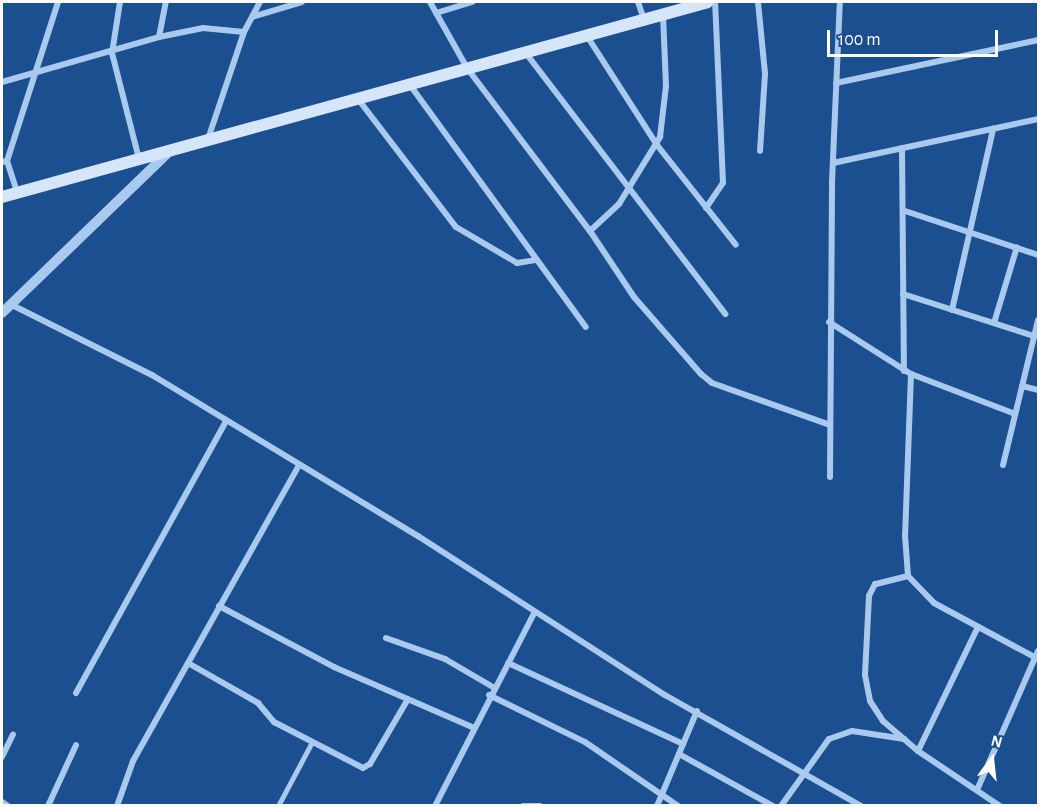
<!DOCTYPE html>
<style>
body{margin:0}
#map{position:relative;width:1040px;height:807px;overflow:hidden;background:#1b4f8f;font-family:"Alegreya Sans",sans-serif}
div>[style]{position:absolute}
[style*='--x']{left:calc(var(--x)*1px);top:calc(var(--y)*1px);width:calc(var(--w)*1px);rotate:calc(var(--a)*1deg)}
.service>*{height:4.5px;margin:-2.25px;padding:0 2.25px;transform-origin:2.25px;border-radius:2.25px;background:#a9c9ee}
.minor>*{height:6px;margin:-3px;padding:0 3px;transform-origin:3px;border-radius:3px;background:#a9c9ee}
.tertiary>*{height:10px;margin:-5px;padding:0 5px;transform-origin:5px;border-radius:5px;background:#a9c9ee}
.secondary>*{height:12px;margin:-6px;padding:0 6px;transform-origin:6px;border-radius:6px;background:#d6e6fa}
span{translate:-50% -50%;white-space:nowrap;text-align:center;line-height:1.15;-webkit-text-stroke:4.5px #1b4f8f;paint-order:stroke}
.frame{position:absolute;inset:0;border:3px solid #fff;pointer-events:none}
.north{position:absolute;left:962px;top:729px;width:60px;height:60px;-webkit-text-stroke:4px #1b4f8f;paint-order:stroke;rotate:15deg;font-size:16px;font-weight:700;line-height:24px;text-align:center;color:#fff}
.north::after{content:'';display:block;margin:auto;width:21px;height:27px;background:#fff;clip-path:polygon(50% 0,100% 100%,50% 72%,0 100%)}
.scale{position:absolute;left:827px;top:30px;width:171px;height:27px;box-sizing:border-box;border:3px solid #fff;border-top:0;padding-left:8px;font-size:18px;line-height:21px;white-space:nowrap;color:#fff;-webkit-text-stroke:4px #1b4f8f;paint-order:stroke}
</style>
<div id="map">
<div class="service">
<i style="--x:278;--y:806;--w:72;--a:-62"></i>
</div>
<div class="minor">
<i style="--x:120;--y:2;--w:52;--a:98.9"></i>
<i style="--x:112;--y:53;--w:109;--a:75.7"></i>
<i style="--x:430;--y:2;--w:76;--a:60.7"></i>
<i style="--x:467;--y:68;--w:204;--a:53"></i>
<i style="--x:590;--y:231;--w:79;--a:56.3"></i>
<i style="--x:634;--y:297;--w:102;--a:49"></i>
<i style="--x:701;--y:374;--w:14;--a:39"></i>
<i style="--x:712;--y:383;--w:125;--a:19.6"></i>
<i style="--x:638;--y:2;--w:18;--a:71"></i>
<i style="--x:758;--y:2;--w:72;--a:84.4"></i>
<i style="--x:765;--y:74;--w:77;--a:93.7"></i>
<i style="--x:436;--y:13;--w:38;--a:-17"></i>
<i style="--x:252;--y:17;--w:52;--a:-16.7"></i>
<i style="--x:244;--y:32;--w:34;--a:-62"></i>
<i style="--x:587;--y:36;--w:130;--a:57.3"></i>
<i style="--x:657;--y:145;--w:127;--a:51.7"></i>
<i style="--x:159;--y:37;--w:36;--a:-79"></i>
<i style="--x:525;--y:52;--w:330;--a:52.6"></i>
<i style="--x:2;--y:82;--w:163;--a:-16"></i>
<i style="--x:159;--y:37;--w:45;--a:-11.6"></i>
<i style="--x:203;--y:28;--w:41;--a:5.6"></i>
<i style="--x:244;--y:32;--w:113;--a:108.6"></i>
<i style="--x:836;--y:83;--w:207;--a:-12"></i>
<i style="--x:410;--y:85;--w:299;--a:54"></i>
<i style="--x:358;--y:99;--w:161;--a:52.6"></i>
<i style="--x:456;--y:227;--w:71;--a:30.5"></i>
<i style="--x:517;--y:263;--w:20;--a:-9"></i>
<i style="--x:902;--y:148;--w:223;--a:89.5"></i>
<i style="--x:7;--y:161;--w:167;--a:-72.2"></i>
<i style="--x:2;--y:162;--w:5;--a:-11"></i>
<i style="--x:7;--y:161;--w:33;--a:72"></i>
<i style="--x:833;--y:163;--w:210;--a:-12.1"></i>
<i style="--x:706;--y:208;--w:30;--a:-56"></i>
<i style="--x:723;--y:183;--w:181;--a:-92.5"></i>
<i style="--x:905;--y:211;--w:140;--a:18.3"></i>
<i style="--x:590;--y:231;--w:40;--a:-43"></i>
<i style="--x:619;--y:204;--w:79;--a:-58.5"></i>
<i style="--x:660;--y:137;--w:51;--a:-83.3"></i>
<i style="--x:666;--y:86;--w:72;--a:-92.4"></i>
<i style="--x:903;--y:294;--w:138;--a:17.8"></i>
<i style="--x:12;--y:305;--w:157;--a:26.6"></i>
<i style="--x:152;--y:375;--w:311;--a:31.2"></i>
<i style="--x:418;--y:536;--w:294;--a:32.8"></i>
<i style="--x:665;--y:695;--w:225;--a:29.5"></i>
<i style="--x:952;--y:310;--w:186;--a:-77.2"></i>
<i style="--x:829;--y:322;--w:97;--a:32.4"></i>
<i style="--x:911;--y:374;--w:161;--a:92.1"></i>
<i style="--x:905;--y:535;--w:41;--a:85.8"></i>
<i style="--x:908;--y:576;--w:34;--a:166"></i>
<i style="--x:875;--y:584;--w:13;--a:117"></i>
<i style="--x:869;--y:596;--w:79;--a:92.9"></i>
<i style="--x:865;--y:675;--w:26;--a:79"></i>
<i style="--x:870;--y:701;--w:24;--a:57"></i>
<i style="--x:883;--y:721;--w:46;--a:40.6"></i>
<i style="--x:918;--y:751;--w:99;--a:33.9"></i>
<i style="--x:994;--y:323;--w:79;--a:-73.2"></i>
<i style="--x:911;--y:374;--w:111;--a:21"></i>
<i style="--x:1022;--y:386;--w:16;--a:14"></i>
<i style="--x:1003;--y:465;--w:149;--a:-76.4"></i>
<i style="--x:830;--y:477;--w:295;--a:-89.6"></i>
<i style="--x:832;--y:182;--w:180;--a:-87.5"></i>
<i style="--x:908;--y:576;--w:37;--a:46"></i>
<i style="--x:934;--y:603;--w:118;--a:28.3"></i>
<i style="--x:219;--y:606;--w:130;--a:27.9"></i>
<i style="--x:334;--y:667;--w:153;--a:23.5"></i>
<i style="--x:386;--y:638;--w:63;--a:19.6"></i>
<i style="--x:445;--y:659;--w:56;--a:30.3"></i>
<i style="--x:188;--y:663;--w:81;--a:29.7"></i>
<i style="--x:258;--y:703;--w:25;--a:50"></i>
<i style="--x:274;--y:722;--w:100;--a:27.3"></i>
<i style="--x:363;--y:768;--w:8;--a:-30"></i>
<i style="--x:370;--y:764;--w:75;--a:-59.7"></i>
<i style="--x:508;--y:663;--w:193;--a:24.8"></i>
<i style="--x:76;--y:693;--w:311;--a:-61.1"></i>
<i style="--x:489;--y:695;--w:107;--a:26.1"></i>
<i style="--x:585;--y:742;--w:113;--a:34.5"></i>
<i style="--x:918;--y:751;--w:138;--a:-64.2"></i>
<i style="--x:679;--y:754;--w:107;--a:29"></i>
<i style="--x:2;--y:757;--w:25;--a:-64"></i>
<i style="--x:977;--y:790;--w:152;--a:-66.3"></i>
<i style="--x:2;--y:802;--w:7;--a:34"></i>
<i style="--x:48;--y:806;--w:67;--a:-65.3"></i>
<i style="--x:117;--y:806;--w:48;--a:-70.4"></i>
<i style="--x:133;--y:761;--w:337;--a:-60.7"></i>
<i style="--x:435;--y:806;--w:217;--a:-62.8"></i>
<i style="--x:523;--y:806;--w:17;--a:0"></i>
<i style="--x:657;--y:806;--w:103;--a:-67.2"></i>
<i style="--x:781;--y:806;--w:82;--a:-54.4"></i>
<i style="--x:829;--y:739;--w:24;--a:-19"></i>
<i style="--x:852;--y:731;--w:53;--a:8.7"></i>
</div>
<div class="tertiary">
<i style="--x:2;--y:313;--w:233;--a:-44"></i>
</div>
<div class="secondary">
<i style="--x:2;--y:197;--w:732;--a:-15.44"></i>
</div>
<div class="frame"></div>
<div class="north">N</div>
<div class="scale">100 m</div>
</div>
